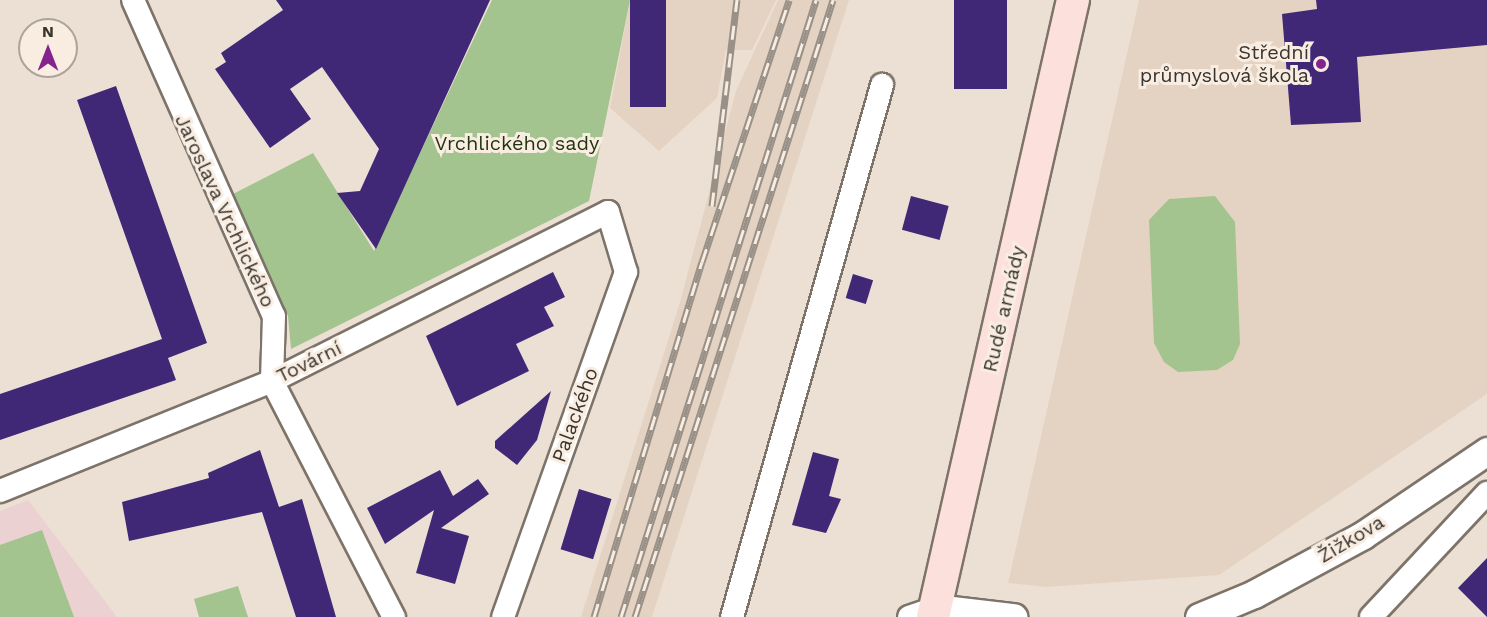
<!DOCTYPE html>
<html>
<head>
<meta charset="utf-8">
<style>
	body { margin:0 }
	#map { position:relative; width:1487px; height:617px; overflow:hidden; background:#ece0d4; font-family:"Work Sans",sans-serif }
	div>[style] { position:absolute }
	.built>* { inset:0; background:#e4d3c2 }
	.education>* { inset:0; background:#ebd1d2 }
	.green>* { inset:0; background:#a3c48e }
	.building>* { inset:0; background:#412877; transform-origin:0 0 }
	.roads { filter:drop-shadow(2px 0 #7d7369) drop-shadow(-2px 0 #7d7369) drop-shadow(0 2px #7d7369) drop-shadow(0 -2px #7d7369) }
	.minor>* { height:22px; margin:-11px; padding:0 11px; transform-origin:11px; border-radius:11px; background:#fff }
	.tertiary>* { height:27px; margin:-13.5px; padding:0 13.5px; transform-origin:13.5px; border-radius:13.5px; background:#fff }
	.secondary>* { height:32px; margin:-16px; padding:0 16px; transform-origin:16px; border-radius:16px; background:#fce0dc }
	.rail>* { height:7px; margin-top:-3.5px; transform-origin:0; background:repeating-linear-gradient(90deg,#f9ede1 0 14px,#999188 0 28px); box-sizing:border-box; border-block:2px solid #999188 }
	.dots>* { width:16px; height:16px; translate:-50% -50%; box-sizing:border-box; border:3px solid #f9ede1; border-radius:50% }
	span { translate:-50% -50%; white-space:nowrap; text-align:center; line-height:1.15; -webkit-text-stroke:6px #f9ede1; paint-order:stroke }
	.poi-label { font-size:20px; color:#38342f }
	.right { translate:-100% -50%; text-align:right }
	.park-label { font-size:20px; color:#1f330f }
	.street-label { font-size:20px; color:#38342f }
	.north { position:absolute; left:18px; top:18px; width:60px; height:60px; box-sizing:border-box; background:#f9ede1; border:2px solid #aca39a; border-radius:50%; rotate:0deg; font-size:16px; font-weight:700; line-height:24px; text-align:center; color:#38342f }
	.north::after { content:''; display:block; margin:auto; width:21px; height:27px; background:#85238d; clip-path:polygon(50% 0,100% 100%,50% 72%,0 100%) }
</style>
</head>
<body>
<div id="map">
	<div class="built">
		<i style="clip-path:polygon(630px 0,776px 0,752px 50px,726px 50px,717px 98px,659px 151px,610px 108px)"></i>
		<i style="clip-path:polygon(778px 0,849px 0,652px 617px,581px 617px,680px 302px,736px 91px)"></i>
		<i style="clip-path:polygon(1139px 0,1487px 0,1487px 394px,1219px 575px,1046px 587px,1008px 583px)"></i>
	</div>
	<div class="education">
		<i style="clip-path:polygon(28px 500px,117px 617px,0 617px,0 511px)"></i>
	</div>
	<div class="green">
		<i style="clip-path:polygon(492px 0,630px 0,589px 201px,291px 349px,288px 316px,233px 194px,313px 153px,374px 251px)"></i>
		<i style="clip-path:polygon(1215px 196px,1235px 222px,1240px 344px,1233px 360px,1217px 370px,1178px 372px,1164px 362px,1154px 343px,1149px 220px,1169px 199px)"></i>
		<i style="clip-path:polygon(42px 530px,74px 617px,0 617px,0 545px)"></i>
		<i style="clip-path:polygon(238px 586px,248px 617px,199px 617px,194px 599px)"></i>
	</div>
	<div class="building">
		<i style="clip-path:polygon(276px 0,490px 0,376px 249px,337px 193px,360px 191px,379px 149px,322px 67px,290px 89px,311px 119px,270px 148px,215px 69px,226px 62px,221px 53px,283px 10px)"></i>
		<i style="left:630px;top:0;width:36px;height:107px"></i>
		<i style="left:954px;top:0;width:53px;height:89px"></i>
		<i style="clip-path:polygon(1316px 0,1487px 0,1487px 45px,1357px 57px,1361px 122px,1291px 125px,1282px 14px,1317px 9px)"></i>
		<i style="clip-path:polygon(116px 86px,207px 343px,168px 358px,176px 380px,0 440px,0 394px,162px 339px,77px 100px)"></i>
		<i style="left:911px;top:196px;width:39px;height:35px;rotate:15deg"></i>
		<i style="clip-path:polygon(553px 272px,565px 297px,544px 307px,554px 326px,516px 344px,529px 371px,457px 406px,426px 336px)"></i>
		<i style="left:853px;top:274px;width:21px;height:25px;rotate:17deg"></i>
		<i style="clip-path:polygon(551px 391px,537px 440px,517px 465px,495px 448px,495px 441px)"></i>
		<i style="clip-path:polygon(260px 450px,279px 507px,302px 499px,336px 617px,296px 617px,262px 512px,129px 541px,122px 502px,209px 478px,208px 473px)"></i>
		<i style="clip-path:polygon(813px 452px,839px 459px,829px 496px,841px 499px,826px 533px,792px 525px)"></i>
		<i style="clip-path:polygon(440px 470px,453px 496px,478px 479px,489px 494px,441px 528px,469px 536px,455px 584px,416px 573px,434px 510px,385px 544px,367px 508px)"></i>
		<i style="left:579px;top:489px;width:34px;height:63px;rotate:17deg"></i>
		<i style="clip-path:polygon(1487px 558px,1487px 617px,1458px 588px)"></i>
	</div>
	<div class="roads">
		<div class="minor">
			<i style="left:133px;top:0;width:346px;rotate:66deg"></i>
			<i style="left:274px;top:316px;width:65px;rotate:91.8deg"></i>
			<i style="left:272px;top:381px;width:266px;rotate:62.7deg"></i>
			<i style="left:0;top:491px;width:293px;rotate:-22deg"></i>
			<i style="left:272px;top:381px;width:376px;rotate:-26.7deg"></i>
			<i style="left:608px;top:212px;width:63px;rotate:73.3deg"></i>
			<i style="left:626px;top:272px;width:366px;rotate:109.6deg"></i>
			<i style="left:732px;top:617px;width:553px;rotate:-74.25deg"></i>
			<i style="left:909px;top:617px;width:28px;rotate:-19deg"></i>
			<i style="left:1371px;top:617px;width:170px;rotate:-46.9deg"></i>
		</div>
		<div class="tertiary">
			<i style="left:935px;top:608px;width:79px;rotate:6.6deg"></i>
			<i style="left:1199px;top:617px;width:60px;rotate:-22.7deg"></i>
			<i style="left:1254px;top:594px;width:124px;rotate:-28.4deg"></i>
			<i style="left:1363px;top:535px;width:150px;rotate:-34.1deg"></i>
		</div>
		<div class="secondary">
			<i style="left:933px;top:617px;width:633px;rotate:-77.22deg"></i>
		</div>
	</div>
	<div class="rail">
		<i style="left:712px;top:206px;width:208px;rotate:-83.1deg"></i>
		<i style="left:594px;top:617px;width:371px;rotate:-73.1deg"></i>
		<i style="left:702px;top:262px;width:276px;rotate:-71.6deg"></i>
		<i style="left:621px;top:617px;width:647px;rotate:-72.46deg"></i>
		<i style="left:635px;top:617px;width:648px;rotate:-72.21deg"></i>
	</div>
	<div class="dots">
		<i style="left:1321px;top:64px;background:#85238d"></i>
	</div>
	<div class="poi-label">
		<span class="right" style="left:1309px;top:64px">Střední<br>průmyslová škola</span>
	</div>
	<div class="park-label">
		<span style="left:517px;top:143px">Vrchlického sady</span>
	</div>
	<div class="street-label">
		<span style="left:225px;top:211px;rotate:65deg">Jaroslava Vrchlického</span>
		<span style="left:1004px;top:309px;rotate:-77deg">Rudé armády</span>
		<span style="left:309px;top:362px;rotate:-26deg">Tovární</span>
		<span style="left:575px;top:415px;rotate:-70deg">Palackého</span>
		<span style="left:1351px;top:539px;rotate:-31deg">Žižkova</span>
	</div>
	<div class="north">N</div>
</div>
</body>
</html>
